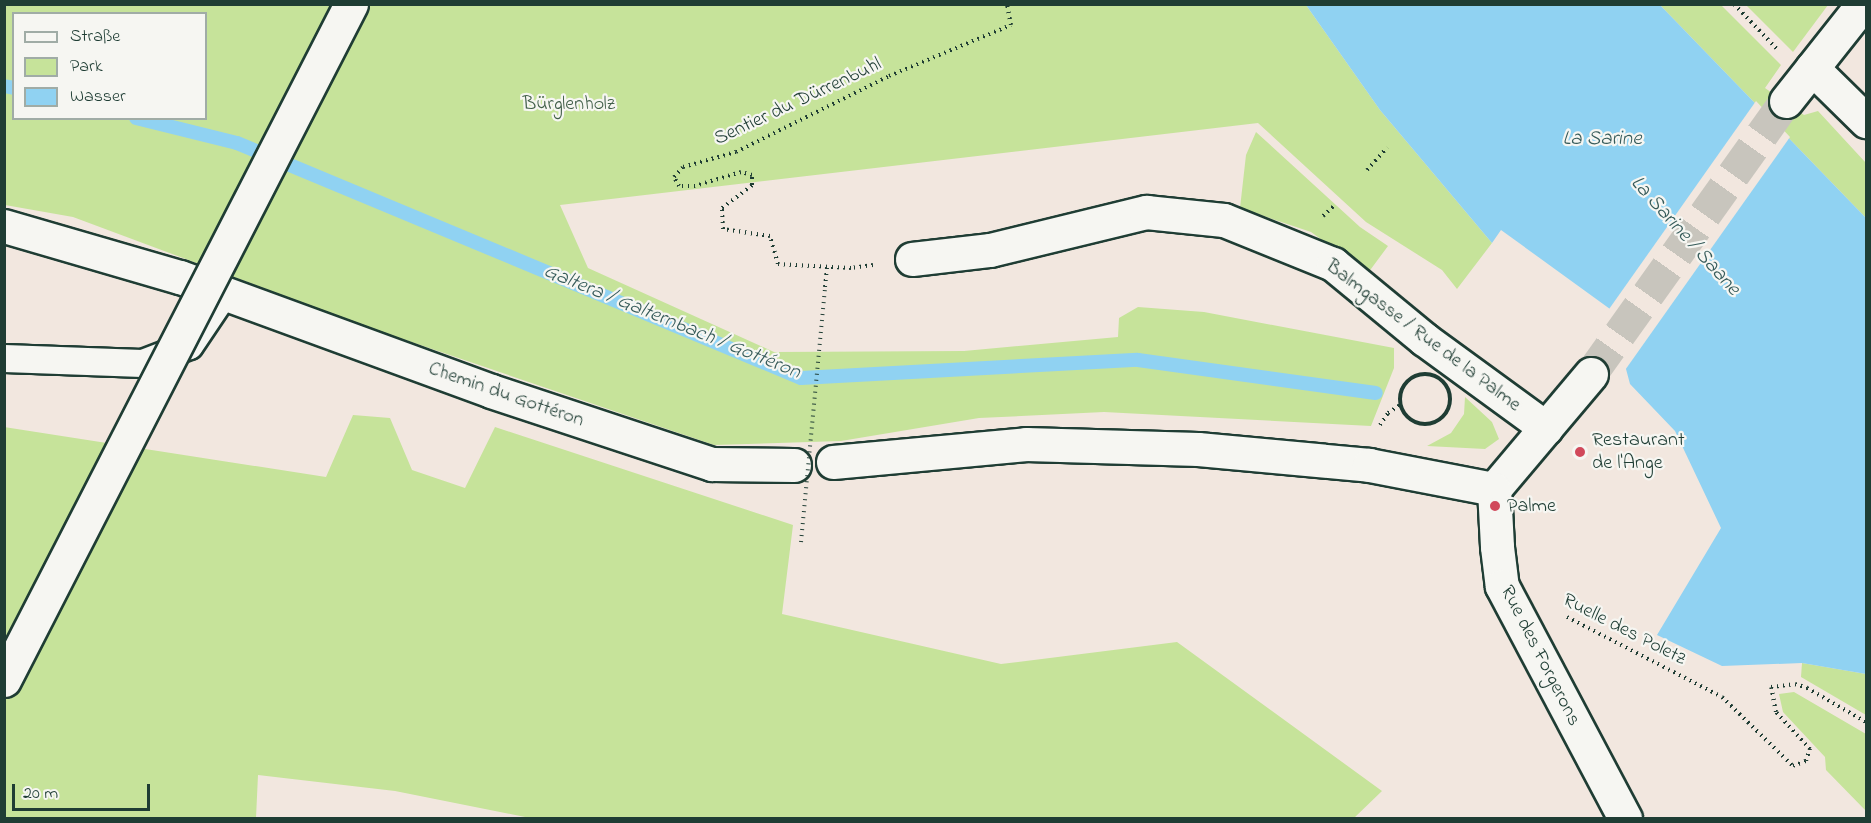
<!DOCTYPE html>
<html>
<head>
<meta charset="utf-8">
<style>
	body { margin:0 }
	#map { position:relative; width:1871px; height:823px; overflow:hidden; background:#f2e7df; font-family:"Indie Flower",sans-serif }
	div>[style] { position:absolute }
	.green>* { inset:0; background:#c6e39a }
	.water>* { inset:0; background:#90d2f2 }
	.pier>* { inset:0; background:#f2e7df }
	.stream>* { height:14px; margin:-7px; padding:0 7px; transform-origin:7px; border-radius:7px; background:#90d2f2 }
	.street-tunnel>* { height:33px; margin-top:-16.5px; transform-origin:0; background:repeating-linear-gradient(90deg,#c8c5bd 0 33px,transparent 0 49px) }
	.path>* { height:4px; margin-top:-2px; transform-origin:0; background:repeating-linear-gradient(90deg,#1f3d34 0 1.5px,transparent 0 6px) }
	.path>.ring { margin:-2px; padding:0; box-sizing:content-box; background:none; border:4px solid #1f3d34; border-radius:50% }
	.roads { filter:drop-shadow(2px 0 #1f3d34) drop-shadow(-2px 0 #1f3d34) drop-shadow(0 2px #1f3d34) drop-shadow(0 -2px #1f3d34) }
	.lane>* { height:27px; margin:-13.5px; padding:0 13.5px; transform-origin:13.5px; border-radius:13.5px; background:#f6f6f2 }
	.street>* { height:33px; margin:-16.5px; padding:0 16.5px; transform-origin:16.5px; border-radius:16.5px; background:#f6f6f2 }
	.path-bridge>* { height:4px; margin-top:-2px; transform-origin:0; background:repeating-linear-gradient(90deg,#1f3d34 0 1.5px,transparent 0 6px) }
	.bridges { filter:drop-shadow(2px 0 #1f3d34) drop-shadow(-2px 0 #1f3d34) drop-shadow(0 2px #1f3d34) drop-shadow(0 -2px #1f3d34) }
	.secondary-bridge>* { height:33px; margin:-16.5px; padding:0 16.5px; transform-origin:16.5px; border-radius:16.5px; background:#f6f6f2 }
	.dots>* { width:16px; height:16px; translate:-50% -50%; box-sizing:border-box; border:3px solid #f6f6f2; border-radius:50% }
	span { translate:-50% -50%; white-space:nowrap; text-align:center; line-height:1.15; -webkit-text-stroke:4.5px #f6f6f2; paint-order:stroke }
	.street-label { font-size:20px; color:#1f3d34 }
	.park-label { font-size:20px; color:#405e48 }
	.poi-label { font-size:20px; color:#1f3d34 }
	.left { translate:0 -50%; text-align:left }
	.water-label { font-size:21px; color:#365b5a; font-style:italic }
	.frame { position:absolute; inset:0; border:6px solid #1f3d34; pointer-events:none }
	.legend { position:absolute; left:12px; top:12px; width:195px; height:108px; box-sizing:border-box; background:#f6f6f2; border:2px solid #a0aca6; margin:0; padding:8px 10px; list-style:none; font-size:18px; color:#1f3d34 }
	.legend li { display:flex; align-items:center; gap:12px; height:30px }
	.legend b { width:30px; border:2px solid #a0aca6 }
	.scale { position:absolute; left:12px; top:784px; width:138px; height:27px; box-sizing:border-box; border:3px solid #1f3d34; border-top:0; padding-left:8px; font-size:18px; line-height:21px; white-space:nowrap; color:#1f3d34; -webkit-text-stroke:4px #f6f6f2; paint-order:stroke }
</style>
</head>
<body>
<div id="map">
	<div class="green">
		<i style="clip-path:polygon(evenodd,4px 5px,1306px 5px,1380px 110px,1492px 243px,1457px 289px,1442px 270px,1366px 222px,1258px 123px,560px 205px,588px 268px,774px 352px,964px 351px,1118px 337px,1119px 318px,1138px 307px,1204px 312px,1394px 348px,1394px 368px,1371px 426px,1104px 412px,979px 418px,841px 441px,714px 445px,376px 330px,73px 217px,5px 205px,4px 5px,14px 14px,206px 14px,206px 118px,14px 118px,14px 14px)"></i>
		<i style="clip-path:polygon(1660px 5px,1721px 5px,1781px 65px,1765px 88px,1804px 115px,1818px 111px,1866px 163px,1866px 218px)"></i>
		<i style="clip-path:polygon(1746px 5px,1828px 5px,1793px 52px)"></i>
		<i style="clip-path:polygon(1256px 132px,1360px 227px,1388px 246px,1368px 273px,1311px 232px,1240px 208px,1246px 155px)"></i>
		<i style="clip-path:polygon(1465px 397px,1492px 422px,1499px 439px,1485px 449px,1427px 446px,1451px 433px,1464px 414px)"></i>
		<i style="clip-path:polygon(353px 415px,390px 418px,412px 470px,465px 488px,495px 427px,793px 525px,782px 614px,1001px 664px,1177px 642px,1382px 791px,1354px 818px,530px 818px,395px 791px,258px 775px,256px 818px,5px 818px,4px 427px,326px 477px)"></i>
		<i style="clip-path:polygon(1802px 663px,1866px 674px,1866px 715px,1801px 677px)"></i>
		<i style="clip-path:polygon(1794px 692px,1866px 734px,1866px 811px,1826px 770px,1825px 757px,1783px 712px,1779px 694px)"></i>
	</div>
	<div class="water">
		<i style="clip-path:polygon(1306px 5px,1660px 5px,1866px 218px,1866px 674px,1802px 663px,1722px 666px,1657px 635px,1721px 528px,1675px 431px,1630px 384px,1610px 309px,1501px 230px,1492px 243px,1380px 110px)"></i>
	</div>
	<div class="pier">
		<i style="clip-path:polygon(1756px 101px,1790px 137px,1623px 373px,1607px 312px)"></i>
	</div>
	<div class="stream">
		<i style="left:4px;top:86px;width:10px;rotate:11deg"></i>
		<i style="left:136px;top:118px;width:104px;rotate:13.9deg"></i>
		<i style="left:237px;top:143px;width:611px;rotate:22.62deg"></i>
		<i style="left:801px;top:378px;width:337px;rotate:-3.1deg"></i>
		<i style="left:1138px;top:360px;width:240px;rotate:7.9deg"></i>
	</div>
	<div class="street-tunnel">
		<i style="left:1591px;top:374px;width:335px;rotate:-54.5deg"></i>
	</div>
	<div class="path">
		<i style="left:1734px;top:4px;width:62px;rotate:46.3deg"></i>
		<i style="left:1367px;top:170px;width:30px;rotate:-48deg"></i>
		<i style="left:1323px;top:216px;width:16px;rotate:-43deg"></i>
		<i style="left:873px;top:265px;width:22px;rotate:172deg"></i>
		<i style="left:851px;top:268px;width:73px;rotate:-176.9deg"></i>
		<i style="left:778px;top:264px;width:29px;rotate:-106deg"></i>
		<i style="left:770px;top:236px;width:48px;rotate:-171.5deg"></i>
		<i style="left:723px;top:229px;width:21px;rotate:-93deg"></i>
		<i style="left:722px;top:208px;width:38px;rotate:-37deg"></i>
		<i style="left:752px;top:185px;width:10px;rotate:-90deg"></i>
		<i style="left:752px;top:175px;width:11px;rotate:-165deg"></i>
		<i style="left:741px;top:172px;width:48px;rotate:163.1deg"></i>
		<i style="left:695px;top:186px;width:16px;rotate:180deg"></i>
		<i style="left:679px;top:186px;width:10px;rotate:-119deg"></i>
		<i style="left:674px;top:177px;width:13px;rotate:-48deg"></i>
		<i style="left:683px;top:167px;width:55px;rotate:-15.8deg"></i>
		<i style="left:736px;top:152px;width:171px;rotate:-26.4deg"></i>
		<i style="left:889px;top:76px;width:132px;rotate:-22.7deg"></i>
		<i style="left:1011px;top:25px;width:21px;rotate:-101deg"></i>
		<i style="left:825px;top:287px;width:20px;rotate:-84deg"></i>
		<i class="ring" style="left:1400px;top:374px;width:46px;height:46px"></i>
		<i style="left:1380px;top:425px;width:14px;rotate:-56deg"></i>
		<i style="left:1388px;top:413px;width:14px;rotate:-34deg"></i>
		<i style="left:1567px;top:617px;width:174px;rotate:27.3deg"></i>
		<i style="left:1722px;top:697px;width:99px;rotate:44.2deg"></i>
		<i style="left:1793px;top:766px;width:14px;rotate:-21deg"></i>
		<i style="left:1806px;top:761px;width:13px;rotate:-72deg"></i>
		<i style="left:1810px;top:749px;width:50px;rotate:-132.6deg"></i>
		<i style="left:1776px;top:712px;width:25px;rotate:-101deg"></i>
		<i style="left:1771px;top:687px;width:24px;rotate:-7deg"></i>
		<i style="left:1795px;top:684px;width:13px;rotate:18deg"></i>
		<i style="left:1807px;top:688px;width:68px;rotate:30deg"></i>
	</div>
	<div class="roads">
		<div class="lane">
			<i style="left:4px;top:358px;width:138px;rotate:2.1deg"></i>
			<i style="left:142px;top:363px;width:50px;rotate:-21deg"></i>
			<i style="left:189px;top:345px;width:63px;rotate:-56.1deg"></i>
		</div>
		<div class="street">
			<i style="left:1812px;top:68px;width:76px;rotate:44.5deg"></i>
			<i style="left:1786px;top:101px;width:124px;rotate:-51.6deg"></i>
			<i style="left:4px;top:226px;width:183px;rotate:16.2deg"></i>
			<i style="left:180px;top:277px;width:331px;rotate:20.1deg"></i>
			<i style="left:491px;top:391px;width:233px;rotate:18.3deg"></i>
			<i style="left:712px;top:464px;width:82px;rotate:0.7deg"></i>
			<i style="left:912px;top:259px;width:79px;rotate:-6.6deg"></i>
			<i style="left:990px;top:250px;width:161px;rotate:-13.7deg"></i>
			<i style="left:1146px;top:212px;width:78px;rotate:5.9deg"></i>
			<i style="left:1224px;top:220px;width:118px;rotate:22deg"></i>
			<i style="left:1333px;top:264px;width:118px;rotate:39.5deg"></i>
			<i style="left:1424px;top:339px;width:151px;rotate:36.1deg"></i>
			<i style="left:1591px;top:374px;width:150px;rotate:130.1deg"></i>
			<i style="left:1494px;top:489px;width:58px;rotate:87deg"></i>
			<i style="left:1497px;top:547px;width:39px;rotate:83deg"></i>
			<i style="left:1502px;top:586px;width:263px;rotate:62.1deg"></i>
			<i style="left:833px;top:462px;width:194px;rotate:-5.3deg"></i>
			<i style="left:1026px;top:444px;width:172px;rotate:1.7deg"></i>
			<i style="left:1198px;top:449px;width:172px;rotate:5.3deg"></i>
			<i style="left:1369px;top:465px;width:127px;rotate:10.9deg"></i>
		</div>
	</div>
	<div class="path-bridge">
		<i style="left:801px;top:542px;width:256px;rotate:-84.6deg"></i>
	</div>
	<div class="bridges">
		<div class="secondary-bridge">
			<i style="left:4px;top:680px;width:760px;rotate:-62.83deg"></i>
		</div>
	</div>
	<div class="dots">
		<i style="left:1580px;top:452px;background:#d1495b"></i>
		<i style="left:1495px;top:506px;background:#d1495b"></i>
	</div>
	<div class="street-label">
		<span style="left:798px;top:102px;rotate:-25deg">Sentier du Dürrenbuhl</span>
		<span style="left:1423px;top:336px;rotate:37deg">Balmgasse / Rue de la Palme</span>
		<span style="left:506px;top:395px;rotate:19deg">Chemin du Gottéron</span>
		<span style="left:1624px;top:630px;rotate:27deg">Ruelle des Poletz</span>
		<span style="left:1540px;top:656px;rotate:63deg">Rue des Forgerons</span>
	</div>
	<div class="park-label">
		<span style="left:569px;top:104px">Bürglenholz</span>
	</div>
	<div class="poi-label">
		<span class="left" style="left:1592px;top:452px">Restaurant<br>de l'Ange</span>
		<span class="left" style="left:1507px;top:506px">Palme</span>
	</div>
	<div class="water-label">
		<span style="left:1602px;top:139px">La Sarine</span>
		<span style="left:1685px;top:236px;rotate:48deg">La Sarine / Saane</span>
		<span style="left:672px;top:322px;rotate:22deg">Galtera / Galternbach / Gottéron</span>
	</div>
	<div class="frame"></div>
	<ul class="legend">
	<li><b style="height:8px;background:#f6f6f2"></b>Straße</li>
	<li><b style="height:16px;background:#c6e39a"></b>Park</li>
	<li><b style="height:16px;background:#90d2f2"></b>Wasser</li>
	</ul>
	<div class="scale">20 m</div>
</div>
</body>
</html>
